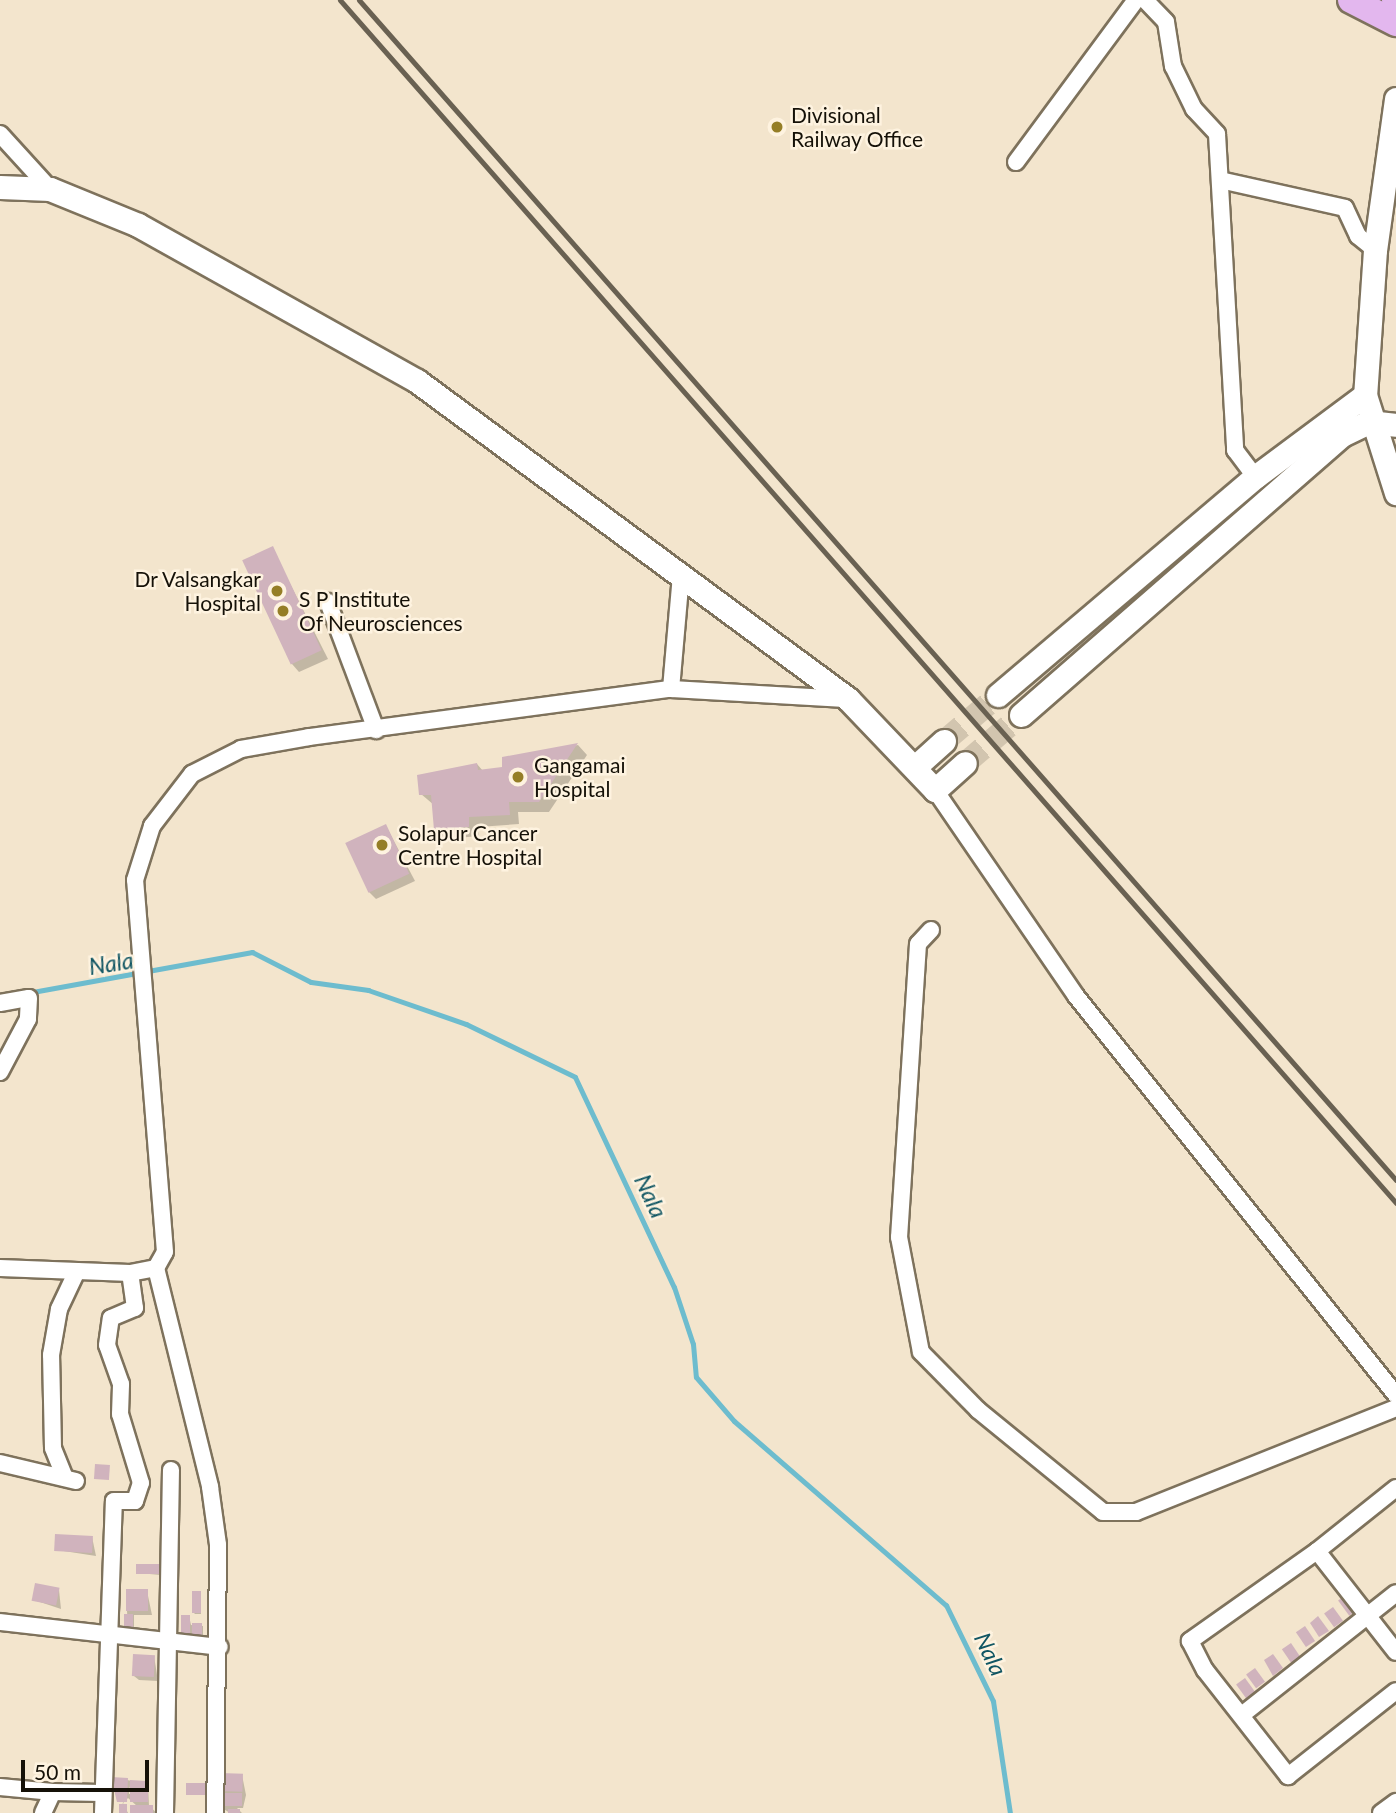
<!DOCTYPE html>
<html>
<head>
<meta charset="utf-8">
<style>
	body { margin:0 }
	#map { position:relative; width:1396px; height:1813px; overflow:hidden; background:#f3e5cd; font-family:Lato,sans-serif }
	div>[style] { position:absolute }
	.shadow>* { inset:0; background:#0003 }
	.stream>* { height:5px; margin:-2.5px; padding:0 2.5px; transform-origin:2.5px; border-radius:2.5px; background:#6dbcce }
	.building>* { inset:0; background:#d0b3bd; transform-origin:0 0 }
	.secondary-tunnel>* { height:23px; margin-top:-11.5px; transform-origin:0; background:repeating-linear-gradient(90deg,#d2c5af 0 23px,transparent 0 34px) }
	.roads { filter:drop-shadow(2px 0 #7e725c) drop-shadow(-2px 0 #7e725c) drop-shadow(0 2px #7e725c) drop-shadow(0 -2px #7e725c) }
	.street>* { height:16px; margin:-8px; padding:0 8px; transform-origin:8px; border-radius:8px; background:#fff }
	.secondary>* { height:23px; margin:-11.5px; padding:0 11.5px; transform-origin:11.5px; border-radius:11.5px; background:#fff }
	.primary>* { height:26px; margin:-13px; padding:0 13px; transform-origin:13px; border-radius:13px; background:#e3b7ee }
	.rail>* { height:5px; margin:-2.5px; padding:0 2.5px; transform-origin:2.5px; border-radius:2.5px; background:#696152 }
	.dots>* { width:19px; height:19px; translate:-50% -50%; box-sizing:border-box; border:4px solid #fef3e0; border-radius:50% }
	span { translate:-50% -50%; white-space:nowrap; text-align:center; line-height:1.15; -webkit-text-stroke:5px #fef3e0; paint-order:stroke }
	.poi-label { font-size:21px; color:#151108 }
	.left { translate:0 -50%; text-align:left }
	.right { translate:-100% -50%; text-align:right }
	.water-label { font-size:23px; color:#115663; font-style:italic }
	.scale { position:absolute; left:21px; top:1760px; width:128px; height:32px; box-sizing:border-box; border:4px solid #151108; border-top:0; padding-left:9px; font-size:21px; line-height:24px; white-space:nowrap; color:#151108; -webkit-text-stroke:5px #fef3e0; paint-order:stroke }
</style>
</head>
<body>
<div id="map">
	<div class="shadow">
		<i style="clip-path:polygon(272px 548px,328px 659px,299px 672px,292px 664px)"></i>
		<i style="clip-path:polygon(578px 745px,587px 755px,549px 812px,518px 812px,519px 824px,478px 827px,479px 836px,445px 839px,435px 829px,434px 805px,421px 794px,477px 764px,483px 771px,504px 769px,504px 759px)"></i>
		<i style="clip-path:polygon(386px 826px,415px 881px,376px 899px,368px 891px)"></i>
		<i style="clip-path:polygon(92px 1537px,96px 1556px,57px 1550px)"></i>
		<i style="clip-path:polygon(159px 1566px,161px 1575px,138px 1573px)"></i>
		<i style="clip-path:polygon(59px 1590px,61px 1609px,34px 1600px)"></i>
		<i style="clip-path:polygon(147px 1591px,152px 1615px,134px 1615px,134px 1629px,128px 1629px,127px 1611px)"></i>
		<i style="clip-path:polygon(200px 1593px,201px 1614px,195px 1614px,193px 1612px)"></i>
		<i style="clip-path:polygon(189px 1616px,191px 1625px,203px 1626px,203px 1641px,184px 1637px)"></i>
		<i style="clip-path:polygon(154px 1656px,158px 1681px,139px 1680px,134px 1676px)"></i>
		<i style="clip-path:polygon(242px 1775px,246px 1795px,243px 1808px,237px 1808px,242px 1813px,230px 1813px,222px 1808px,221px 1790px)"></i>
		<i style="clip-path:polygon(evenodd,127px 1780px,148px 1784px,149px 1806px,157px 1813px,132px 1813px,137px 1806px,128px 1798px,123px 1803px,128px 1813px,121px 1813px,127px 1780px,129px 1787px,136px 1794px,129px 1794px,129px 1787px)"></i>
	</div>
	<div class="stream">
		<i style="left:27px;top:993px;width:229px;rotate:-10.3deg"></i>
		<i style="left:252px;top:952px;width:66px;rotate:27deg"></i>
		<i style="left:311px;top:982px;width:58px;rotate:8deg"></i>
		<i style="left:368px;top:990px;width:104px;rotate:19.1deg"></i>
		<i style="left:466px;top:1024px;width:121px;rotate:25.9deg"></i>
		<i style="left:575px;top:1077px;width:232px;rotate:64.8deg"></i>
		<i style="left:674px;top:1287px;width:60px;rotate:71.6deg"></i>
		<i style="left:693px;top:1344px;width:33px;rotate:85deg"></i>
		<i style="left:696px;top:1377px;width:58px;rotate:49.2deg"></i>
		<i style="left:734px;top:1421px;width:281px;rotate:41deg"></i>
		<i style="left:946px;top:1605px;width:107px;rotate:63.9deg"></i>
		<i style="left:993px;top:1701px;width:113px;rotate:81.4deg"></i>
	</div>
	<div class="building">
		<i style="left:273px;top:546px;width:115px;height:34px;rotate:65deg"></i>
		<i style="clip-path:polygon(578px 743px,539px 802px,509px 802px,510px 815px,469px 817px,469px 827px,434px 830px,431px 795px,419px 795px,417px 775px,477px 763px,478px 770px,502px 767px,502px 757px)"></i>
		<i style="left:386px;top:824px;width:55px;height:45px;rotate:65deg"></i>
		<i style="left:95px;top:1464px;width:15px;height:15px;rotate:4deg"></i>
		<i style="left:55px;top:1534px;width:38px;height:17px;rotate:3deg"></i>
		<i style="left:136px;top:1564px;width:24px;height:10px"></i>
		<i style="left:35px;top:1583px;width:25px;height:18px;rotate:11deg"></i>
		<i style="left:126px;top:1589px;width:22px;height:22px"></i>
		<i style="left:192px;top:1591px;width:9px;height:22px"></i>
		<i style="left:1347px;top:1594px;width:19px;height:11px;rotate:54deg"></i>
		<i style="left:1333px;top:1607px;width:17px;height:11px;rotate:54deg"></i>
		<i style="left:124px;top:1614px;width:9px;height:14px"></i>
		<i style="left:181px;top:1615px;width:9px;height:21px"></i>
		<i style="clip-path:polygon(1318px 1616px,1329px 1631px,1319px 1637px,1310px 1623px)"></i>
		<i style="left:192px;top:1623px;width:10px;height:17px"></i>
		<i style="left:1305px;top:1626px;width:18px;height:11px;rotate:56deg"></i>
		<i style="left:1291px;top:1643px;width:18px;height:11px;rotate:56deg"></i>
		<i style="left:133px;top:1654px;width:22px;height:22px;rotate:3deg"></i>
		<i style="clip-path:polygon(1273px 1654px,1283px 1668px,1273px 1676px,1264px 1660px)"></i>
		<i style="left:1255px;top:1668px;width:17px;height:11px;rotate:54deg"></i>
		<i style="left:1245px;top:1678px;width:17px;height:11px;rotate:54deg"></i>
		<i style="left:220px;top:1773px;width:23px;height:18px;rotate:2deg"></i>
		<i style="clip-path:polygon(111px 1777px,128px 1778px,127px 1802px,117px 1802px)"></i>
		<i style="left:130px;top:1780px;width:17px;height:10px;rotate:3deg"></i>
		<i style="left:186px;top:1783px;width:22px;height:12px"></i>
		<i style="left:130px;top:1792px;width:18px;height:10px"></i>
		<i style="left:219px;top:1793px;width:23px;height:13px"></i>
		<i style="left:119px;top:1804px;width:8px;height:9px"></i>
		<i style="left:130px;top:1805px;width:23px;height:8px"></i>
		<i style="left:228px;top:1809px;width:12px;height:4px"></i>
	</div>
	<div class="secondary-tunnel">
		<i style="left:944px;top:741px;width:71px;rotate:-40.4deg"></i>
		<i style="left:965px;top:763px;width:74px;rotate:-40.6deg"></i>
	</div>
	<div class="roads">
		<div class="street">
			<i style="left:1145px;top:0;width:30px;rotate:46deg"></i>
			<i style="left:1166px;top:22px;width:45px;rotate:81deg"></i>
			<i style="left:1173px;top:66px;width:48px;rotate:64deg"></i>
			<i style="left:1194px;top:109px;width:34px;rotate:47deg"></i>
			<i style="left:1217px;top:134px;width:317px;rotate:86.7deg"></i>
			<i style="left:1235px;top:450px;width:34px;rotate:53deg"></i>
			<i style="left:0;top:134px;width:74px;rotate:47.7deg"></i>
			<i style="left:1016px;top:162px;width:202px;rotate:-53.5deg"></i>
			<i style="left:1220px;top:180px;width:128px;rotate:12.6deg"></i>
			<i style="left:1345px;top:208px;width:31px;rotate:65deg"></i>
			<i style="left:1358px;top:236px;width:22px;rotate:39deg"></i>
			<i style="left:328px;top:602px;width:137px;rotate:69.4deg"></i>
			<i style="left:671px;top:689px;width:175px;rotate:3.3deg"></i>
			<i style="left:935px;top:790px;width:250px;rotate:55.6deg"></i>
			<i style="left:1076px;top:996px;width:511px;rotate:51.27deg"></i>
			<i style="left:931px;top:930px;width:19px;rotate:133deg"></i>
			<i style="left:918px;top:944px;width:294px;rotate:93.7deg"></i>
			<i style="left:899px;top:1237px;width:117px;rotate:79.2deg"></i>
			<i style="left:921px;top:1352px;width:81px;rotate:45.5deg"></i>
			<i style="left:978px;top:1410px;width:161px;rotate:39.2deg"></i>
			<i style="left:1103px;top:1512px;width:33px"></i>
			<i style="left:1136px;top:1512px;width:280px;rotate:-21.8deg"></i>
			<i style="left:0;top:1003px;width:29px;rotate:-10deg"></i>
			<i style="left:29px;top:998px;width:21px;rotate:93deg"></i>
			<i style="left:28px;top:1019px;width:60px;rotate:117.8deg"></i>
			<i style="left:0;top:1268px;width:130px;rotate:2.2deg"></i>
			<i style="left:130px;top:1273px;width:26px;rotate:-11deg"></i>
			<i style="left:156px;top:1268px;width:18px;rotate:-61deg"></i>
			<i style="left:165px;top:1252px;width:373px;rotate:-94.6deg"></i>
			<i style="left:135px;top:880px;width:57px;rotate:-72.5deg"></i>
			<i style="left:152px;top:826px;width:66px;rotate:-52.4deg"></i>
			<i style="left:192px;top:774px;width:55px;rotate:-27deg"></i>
			<i style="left:241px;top:749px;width:69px;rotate:-10deg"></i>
			<i style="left:309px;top:737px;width:365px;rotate:-7.6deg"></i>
			<i style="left:671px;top:689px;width:115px;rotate:-85deg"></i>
			<i style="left:156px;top:1268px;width:226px;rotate:76.1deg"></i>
			<i style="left:210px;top:1487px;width:59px;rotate:82.1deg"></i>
			<i style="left:218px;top:1545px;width:268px;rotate:90.6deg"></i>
			<i style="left:0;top:1463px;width:78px;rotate:13.3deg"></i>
			<i style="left:65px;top:1478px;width:32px;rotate:-112deg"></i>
			<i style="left:53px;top:1448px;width:93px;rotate:-91.2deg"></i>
			<i style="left:51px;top:1355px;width:47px;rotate:-80.1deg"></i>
			<i style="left:59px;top:1309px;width:42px;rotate:-64.7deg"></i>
			<i style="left:1396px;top:1488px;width:101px;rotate:141.4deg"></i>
			<i style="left:1317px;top:1551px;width:128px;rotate:52deg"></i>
			<i style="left:1317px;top:1551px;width:156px;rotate:144.7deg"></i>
			<i style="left:1190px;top:1641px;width:33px;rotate:63deg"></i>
			<i style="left:1205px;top:1670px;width:135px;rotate:51.9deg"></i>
			<i style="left:1288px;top:1776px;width:137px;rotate:-38.2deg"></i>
			<i style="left:0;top:1622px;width:221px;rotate:6.5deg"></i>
			<i style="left:1243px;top:1714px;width:195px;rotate:-38.3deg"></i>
			<i style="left:0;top:1787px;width:53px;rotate:5.4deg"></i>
			<i style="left:43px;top:1813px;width:23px;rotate:-65deg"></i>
			<i style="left:53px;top:1792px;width:48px;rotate:1.2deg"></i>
			<i style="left:103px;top:1813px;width:312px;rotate:-88deg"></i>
			<i style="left:114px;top:1501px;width:21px"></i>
			<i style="left:135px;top:1501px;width:19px;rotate:-72deg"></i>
			<i style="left:141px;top:1483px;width:72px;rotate:-106.9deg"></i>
			<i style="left:120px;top:1414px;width:30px;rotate:-88deg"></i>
			<i style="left:121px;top:1384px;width:41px;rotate:-109.7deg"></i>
			<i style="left:107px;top:1345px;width:27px;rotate:-82deg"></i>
			<i style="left:111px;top:1318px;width:26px;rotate:-23deg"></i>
			<i style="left:135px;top:1308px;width:35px;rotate:-98deg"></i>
			<i style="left:165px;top:1813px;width:343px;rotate:-89deg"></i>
			<i style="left:1381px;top:1813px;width:19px;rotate:-36deg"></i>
		</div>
		<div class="secondary">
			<i style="left:1396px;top:99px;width:152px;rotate:97.9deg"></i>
			<i style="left:1375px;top:250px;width:145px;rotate:93.9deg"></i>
			<i style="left:1365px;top:395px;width:103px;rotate:72.4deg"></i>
			<i style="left:0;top:187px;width:50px;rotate:2.3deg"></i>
			<i style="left:50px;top:189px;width:95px;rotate:22.2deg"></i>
			<i style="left:138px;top:225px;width:320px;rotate:29.2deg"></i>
			<i style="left:417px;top:381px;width:536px;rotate:36.42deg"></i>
			<i style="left:848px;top:699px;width:126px;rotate:46.3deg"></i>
			<i style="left:935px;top:790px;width:40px;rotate:-42deg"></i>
			<i style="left:998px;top:695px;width:337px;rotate:-40.3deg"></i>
			<i style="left:1255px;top:477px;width:137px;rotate:-36.7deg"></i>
			<i style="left:1021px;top:715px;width:426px;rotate:-41.1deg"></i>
			<i style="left:1342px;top:435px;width:30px;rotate:-26deg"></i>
			<i style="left:1369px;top:422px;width:27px;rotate:6deg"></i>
			<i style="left:915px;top:767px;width:39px;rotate:-42deg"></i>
		</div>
		<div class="primary">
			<i style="left:1351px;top:0;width:51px;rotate:27.1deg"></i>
			<i style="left:1395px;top:0;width:1px;rotate:45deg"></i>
		</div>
	</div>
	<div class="rail">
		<i style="left:340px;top:0;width:1601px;rotate:48.72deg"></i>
		<i style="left:359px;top:0;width:1571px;rotate:48.69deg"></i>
	</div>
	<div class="dots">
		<i style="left:777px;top:127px;background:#957e26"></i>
		<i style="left:277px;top:591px;background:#957e26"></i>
		<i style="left:283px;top:611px;background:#957e26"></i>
		<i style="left:518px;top:777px;background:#957e26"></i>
		<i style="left:382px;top:845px;background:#957e26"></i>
	</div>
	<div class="poi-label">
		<span class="left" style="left:791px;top:127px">Divisional<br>Railway Office</span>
		<span class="right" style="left:261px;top:591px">Dr Valsangkar<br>Hospital</span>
		<span class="left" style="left:299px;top:611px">S P Institute<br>Of Neurosciences</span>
		<span class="left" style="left:534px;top:777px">Gangamai<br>Hospital</span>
		<span class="left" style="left:398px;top:845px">Solapur Cancer<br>Centre Hospital</span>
	</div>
	<div class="water-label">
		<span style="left:111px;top:963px;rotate:-9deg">Nala</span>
		<span style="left:651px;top:1196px;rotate:65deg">Nala</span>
		<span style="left:991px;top:1654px;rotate:65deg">Nala</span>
	</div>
	<div class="scale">50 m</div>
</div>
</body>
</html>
